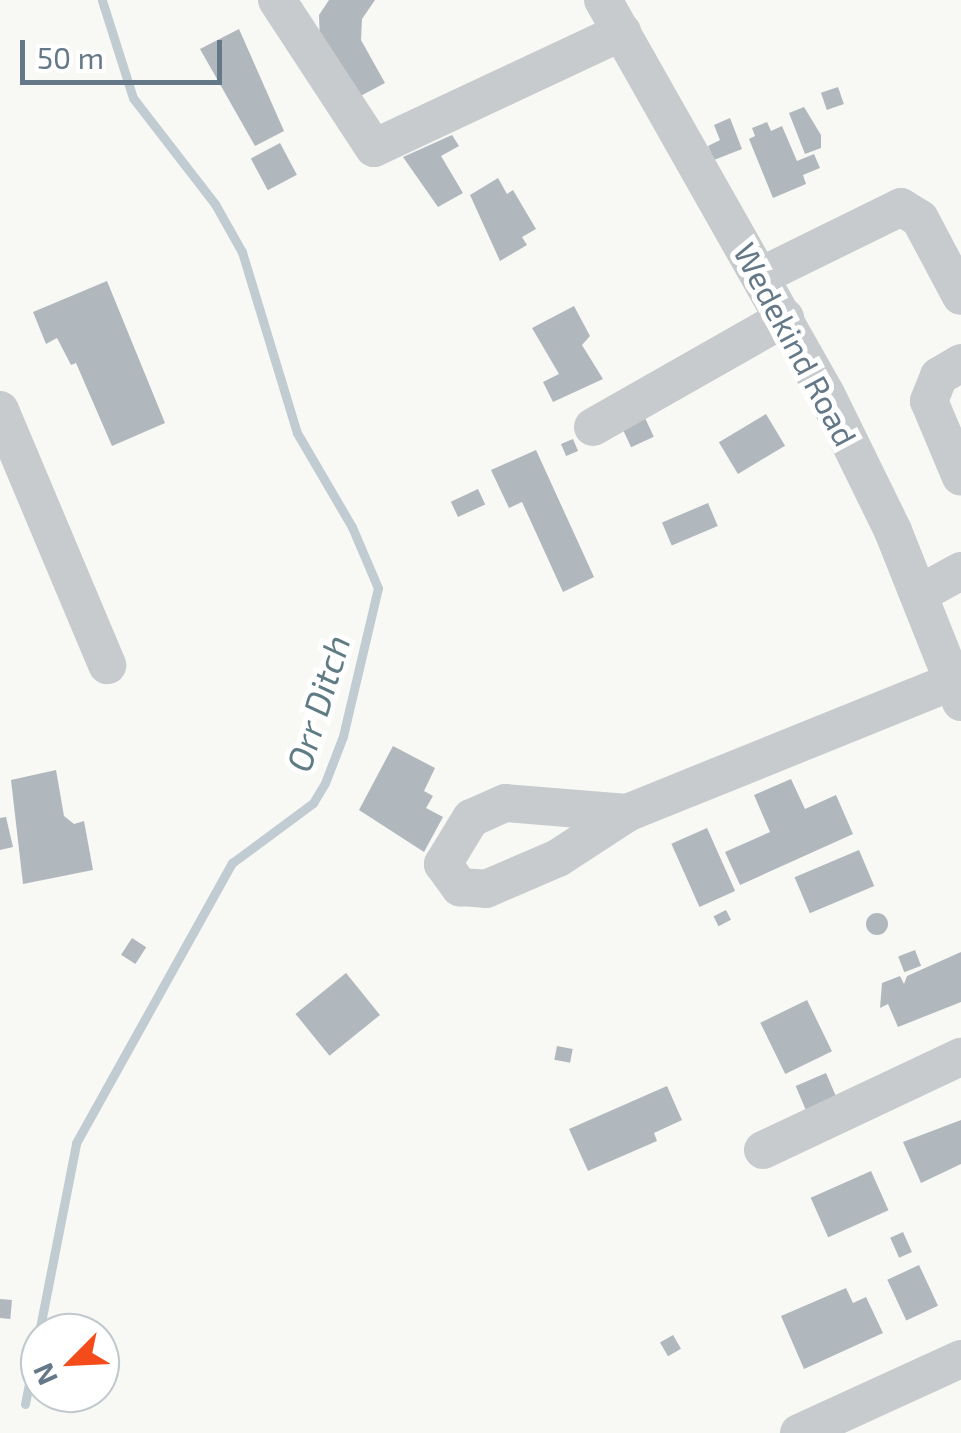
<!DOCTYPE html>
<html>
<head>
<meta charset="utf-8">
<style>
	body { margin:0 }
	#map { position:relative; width:961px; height:1433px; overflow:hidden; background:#f8f8f4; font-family:"Exo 2",sans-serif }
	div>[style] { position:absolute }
	.stream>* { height:9px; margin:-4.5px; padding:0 4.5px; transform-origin:4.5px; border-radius:4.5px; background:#c0ccd1 }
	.building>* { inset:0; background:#b0b8be; transform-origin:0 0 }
	.round { border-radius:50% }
	.minor>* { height:38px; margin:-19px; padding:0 19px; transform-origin:19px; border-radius:19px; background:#c7cbce }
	span { translate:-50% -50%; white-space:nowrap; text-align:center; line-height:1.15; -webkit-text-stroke:10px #fff; paint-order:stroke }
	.street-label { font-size:32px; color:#647888 }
	.water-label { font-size:35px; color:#5f7b84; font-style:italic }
	.north { position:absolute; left:20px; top:1313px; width:100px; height:100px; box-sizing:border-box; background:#fff; border:2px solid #c1c9cf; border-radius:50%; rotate:246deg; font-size:28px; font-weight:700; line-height:40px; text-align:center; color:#647888 }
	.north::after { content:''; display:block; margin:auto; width:35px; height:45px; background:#f34b19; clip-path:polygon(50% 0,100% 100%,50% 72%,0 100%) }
	.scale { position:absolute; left:20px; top:40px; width:202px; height:45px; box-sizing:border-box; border:5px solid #647888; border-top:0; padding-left:12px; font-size:30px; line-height:35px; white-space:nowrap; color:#647888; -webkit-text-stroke:8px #fff; paint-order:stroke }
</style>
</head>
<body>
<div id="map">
	<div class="stream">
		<i style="left:25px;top:1404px;width:266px;rotate:-78.9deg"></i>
		<i style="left:76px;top:1143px;width:321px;rotate:-60.9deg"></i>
		<i style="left:232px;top:863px;width:101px;rotate:-36.5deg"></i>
		<i style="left:313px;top:803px;width:23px;rotate:-59deg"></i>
		<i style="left:325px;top:783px;width:50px;rotate:-69deg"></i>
		<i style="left:343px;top:736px;width:152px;rotate:-76.7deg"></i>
		<i style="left:378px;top:588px;width:66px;rotate:-113.1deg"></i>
		<i style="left:352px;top:527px;width:109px;rotate:-120.3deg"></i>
		<i style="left:297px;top:433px;width:189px;rotate:-106.9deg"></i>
		<i style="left:242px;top:252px;width:55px;rotate:-119.4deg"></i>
		<i style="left:215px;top:204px;width:134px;rotate:-127.7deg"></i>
		<i style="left:133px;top:98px;width:103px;rotate:-107.6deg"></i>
	</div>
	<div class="building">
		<i style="clip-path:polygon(329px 0,375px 0,362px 19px,361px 40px,385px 83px,351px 101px,320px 45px,319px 15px)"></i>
		<i style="clip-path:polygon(239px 29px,284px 131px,255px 146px,200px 49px)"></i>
		<i style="left:838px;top:87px;width:18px;height:18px;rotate:71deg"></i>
		<i style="clip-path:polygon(804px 107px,821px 135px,821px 148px,805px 154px,789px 113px)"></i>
		<i style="clip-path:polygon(730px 118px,742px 149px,714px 160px,708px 146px,720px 140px,714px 125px)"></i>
		<i style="clip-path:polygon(767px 122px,771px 131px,782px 126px,797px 161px,814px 154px,820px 168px,803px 175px,806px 184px,773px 198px,749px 139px,755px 136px,752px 128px)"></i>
		<i style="clip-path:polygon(452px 135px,459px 146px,441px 156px,463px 193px,438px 207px,403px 157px)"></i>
		<i style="left:280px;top:143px;width:36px;height:33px;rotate:62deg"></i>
		<i style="clip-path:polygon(498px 178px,507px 194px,513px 190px,536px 229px,522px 237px,527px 245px,500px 261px,470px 195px)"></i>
		<i style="clip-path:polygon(107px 281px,165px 423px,112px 446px,76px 363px,71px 365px,57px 338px,46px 344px,33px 312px)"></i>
		<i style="clip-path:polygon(574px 306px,590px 336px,582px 345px,603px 379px,553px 402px,543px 382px,559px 374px,532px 328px)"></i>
		<i style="left:639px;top:405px;width:35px;height:25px;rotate:65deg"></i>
		<i style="left:766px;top:414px;width:37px;height:55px;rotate:59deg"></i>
		<i style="left:573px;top:439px;width:13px;height:13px;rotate:67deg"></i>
		<i style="clip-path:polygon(536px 450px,594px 577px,563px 592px,522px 502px,509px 508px,491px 470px)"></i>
		<i style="left:478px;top:489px;width:17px;height:30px;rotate:65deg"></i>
		<i style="left:708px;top:503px;width:25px;height:50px;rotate:67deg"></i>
		<i style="clip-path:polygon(393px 746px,435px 768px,424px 791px,433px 796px,426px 808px,443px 817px,424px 852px,359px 810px)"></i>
		<i style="clip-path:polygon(56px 770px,64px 816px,74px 824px,84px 821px,93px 870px,23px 884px,11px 780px)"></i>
		<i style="clip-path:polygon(791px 779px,805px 809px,836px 795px,853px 834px,740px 885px,725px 852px,770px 832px,754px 795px)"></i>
		<i style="clip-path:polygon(6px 817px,13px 847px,0 850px,0 818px)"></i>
		<i style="left:707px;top:828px;width:69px;height:39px;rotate:66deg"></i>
		<i style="left:859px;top:850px;width:39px;height:70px;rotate:67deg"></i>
		<i style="left:726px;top:910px;width:11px;height:14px;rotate:63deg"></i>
		<i class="round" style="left:866px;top:913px;width:22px;height:22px"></i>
		<i style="left:132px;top:938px;width:17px;height:20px;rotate:33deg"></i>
		<i style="left:915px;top:950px;width:17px;height:18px;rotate:69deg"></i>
		<i style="clip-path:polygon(961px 952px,961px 1002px,898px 1027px,888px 1004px,880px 1008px,882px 983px,900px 976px,904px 984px,907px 976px)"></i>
		<i style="left:346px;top:973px;width:54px;height:65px;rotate:51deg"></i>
		<i style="left:807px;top:1000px;width:57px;height:52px;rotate:64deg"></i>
		<i style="left:557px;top:1046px;width:16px;height:14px;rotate:11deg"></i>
		<i style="left:826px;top:1073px;width:30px;height:33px;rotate:67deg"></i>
		<i style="clip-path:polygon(667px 1086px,682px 1120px,654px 1133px,657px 1141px,588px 1171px,569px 1129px)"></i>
		<i style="clip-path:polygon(961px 1120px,961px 1164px,921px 1183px,903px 1142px)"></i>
		<i style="left:871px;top:1171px;width:43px;height:66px;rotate:66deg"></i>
		<i style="left:903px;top:1232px;width:22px;height:14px;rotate:66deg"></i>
		<i style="left:919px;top:1265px;width:45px;height:35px;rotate:65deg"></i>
		<i style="clip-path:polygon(846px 1288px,853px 1303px,866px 1297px,883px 1333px,804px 1369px,781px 1316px)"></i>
		<i style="left:0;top:1299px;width:12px;height:19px;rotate:5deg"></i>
		<i style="left:673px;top:1335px;width:16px;height:15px;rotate:60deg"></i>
	</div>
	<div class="minor">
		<i style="left:277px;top:0;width:177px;rotate:56.8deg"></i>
		<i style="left:374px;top:148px;width:274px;rotate:-25.1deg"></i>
		<i style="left:603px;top:0;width:453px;rotate:60.5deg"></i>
		<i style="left:826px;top:394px;width:153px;rotate:63.9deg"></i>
		<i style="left:893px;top:531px;width:184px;rotate:68.3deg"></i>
		<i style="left:761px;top:276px;width:156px;rotate:-26.2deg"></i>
		<i style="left:901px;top:207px;width:22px;rotate:32deg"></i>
		<i style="left:920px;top:219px;width:87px;rotate:62deg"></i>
		<i style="left:961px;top:363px;width:26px;rotate:149deg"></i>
		<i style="left:939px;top:376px;width:27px;rotate:112deg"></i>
		<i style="left:929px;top:401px;width:82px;rotate:67.2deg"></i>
		<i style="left:0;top:410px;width:277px;rotate:67.2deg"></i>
		<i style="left:593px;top:427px;width:221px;rotate:-29.6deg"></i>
		<i style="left:919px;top:594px;width:48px;rotate:-28.7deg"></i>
		<i style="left:627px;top:813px;width:122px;rotate:-175.3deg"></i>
		<i style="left:505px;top:803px;width:37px;rotate:156deg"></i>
		<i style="left:471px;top:818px;width:54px;rotate:121.3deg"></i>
		<i style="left:443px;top:864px;width:29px;rotate:54deg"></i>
		<i style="left:460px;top:887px;width:26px;rotate:4deg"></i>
		<i style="left:486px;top:889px;width:78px;rotate:-23.3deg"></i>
		<i style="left:558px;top:858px;width:82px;rotate:-33.1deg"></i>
		<i style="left:627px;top:813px;width:353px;rotate:-22deg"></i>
		<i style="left:763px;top:1150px;width:219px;rotate:-25.2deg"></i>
		<i style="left:799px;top:1433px;width:178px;rotate:-24.6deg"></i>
	</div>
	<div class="street-label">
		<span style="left:796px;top:344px;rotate:62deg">Wedekind Road</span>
	</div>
	<div class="water-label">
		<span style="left:317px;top:703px;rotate:-73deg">Orr Ditch</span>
	</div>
	<div class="north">N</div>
	<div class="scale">50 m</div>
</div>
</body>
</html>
